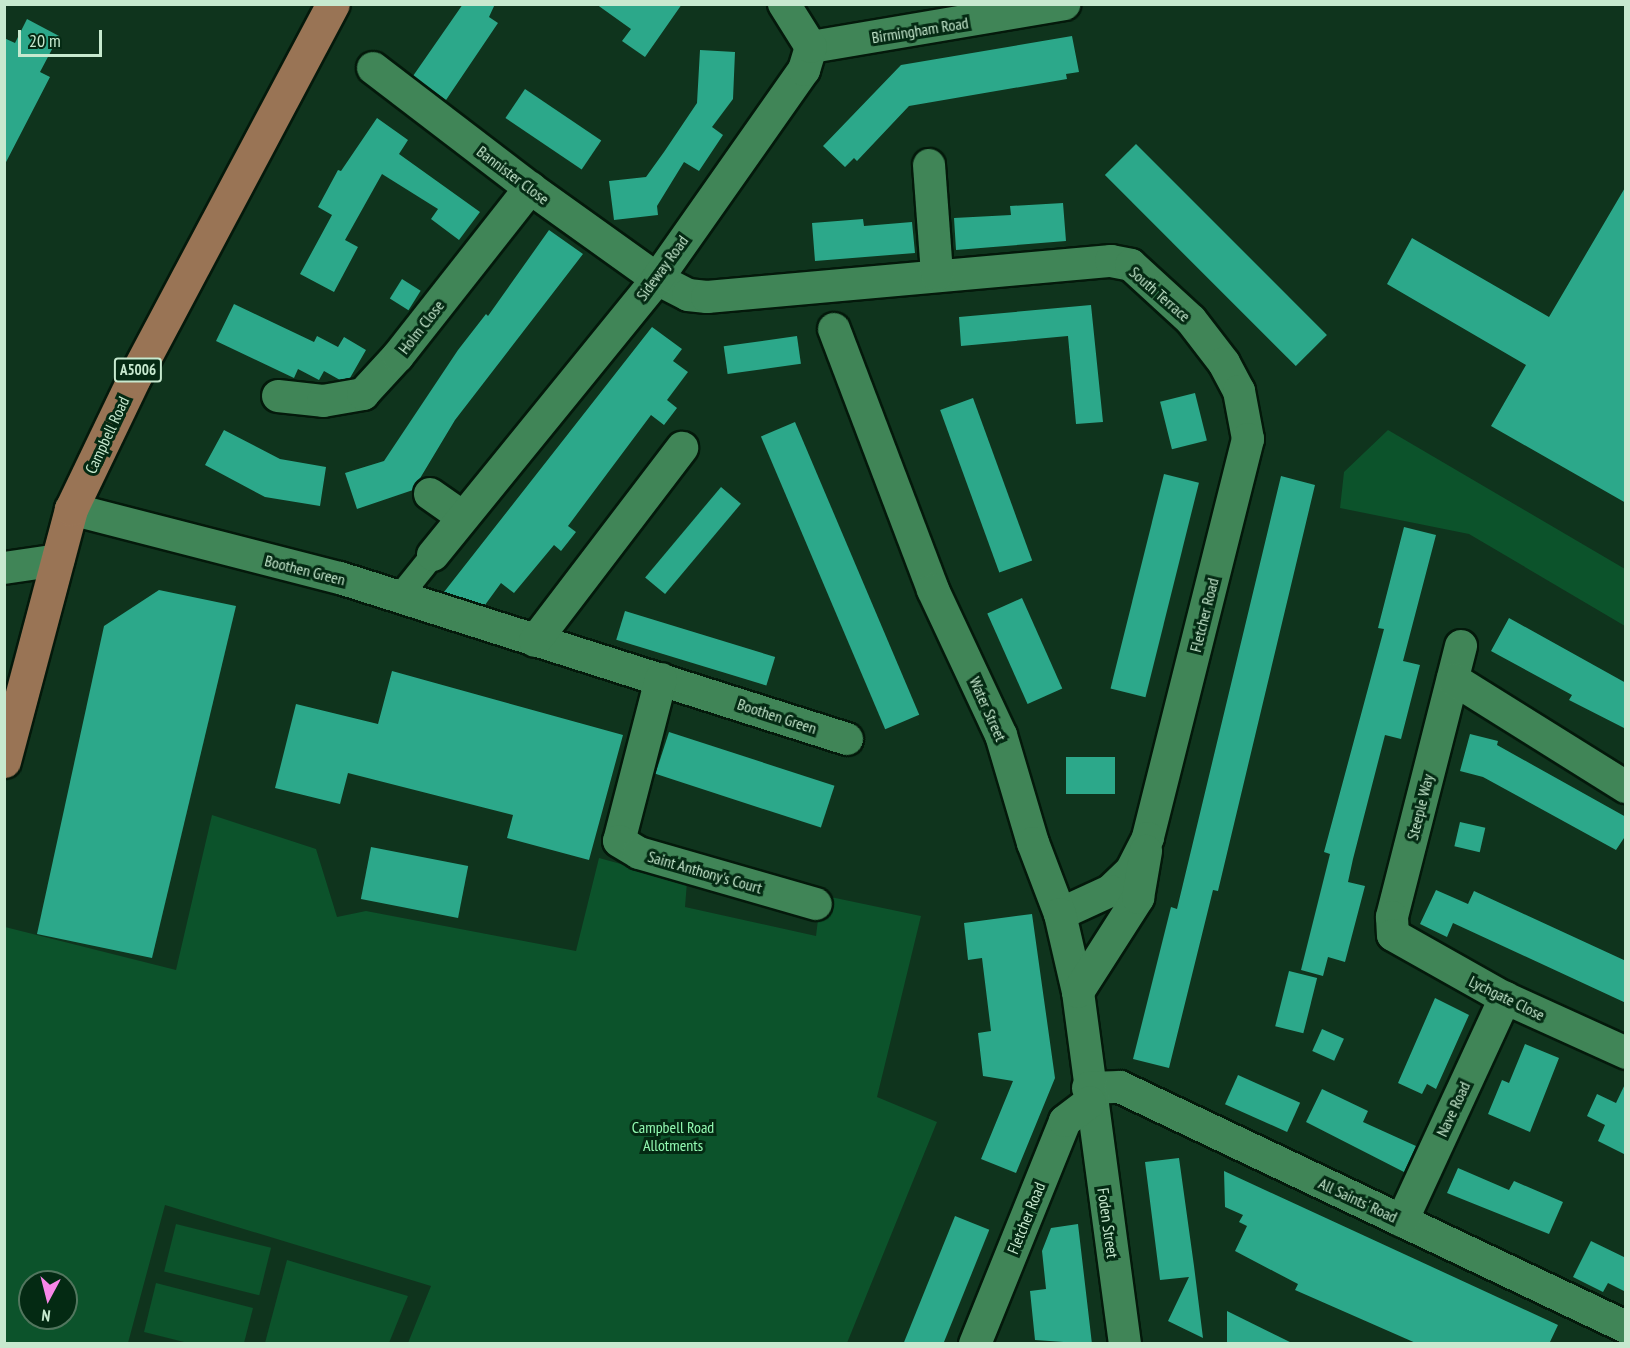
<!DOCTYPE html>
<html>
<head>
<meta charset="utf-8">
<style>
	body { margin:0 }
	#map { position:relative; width:1630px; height:1348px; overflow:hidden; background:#0f341d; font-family:"PT Sans Narrow",sans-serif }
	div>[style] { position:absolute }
	.green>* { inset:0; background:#0c532b; transform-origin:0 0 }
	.building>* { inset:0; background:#2ca88a; transform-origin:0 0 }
	.roads { filter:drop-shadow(2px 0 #04190b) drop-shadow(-2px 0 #04190b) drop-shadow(0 2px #04190b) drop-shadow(0 -2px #04190b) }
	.pedestrian>* { height:24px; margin:-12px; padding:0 12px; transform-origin:12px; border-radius:12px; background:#408557 }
	.minor>* { height:32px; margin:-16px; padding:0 16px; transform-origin:16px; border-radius:16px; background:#408557 }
	.primary>* { height:33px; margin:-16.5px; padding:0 16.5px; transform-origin:16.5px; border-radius:16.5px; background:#997455 }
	span { translate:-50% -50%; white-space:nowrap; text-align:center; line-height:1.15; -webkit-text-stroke:6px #042a13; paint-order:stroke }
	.shield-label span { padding:2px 4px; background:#042a13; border:2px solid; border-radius:4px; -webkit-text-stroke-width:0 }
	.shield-label { font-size:15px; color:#c7e9cf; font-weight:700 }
	.street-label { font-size:16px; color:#c7e9cf }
	.park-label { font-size:16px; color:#93f9b2 }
	.frame { position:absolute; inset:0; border:6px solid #c7e9cf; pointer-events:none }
	.north { position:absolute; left:18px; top:1270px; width:60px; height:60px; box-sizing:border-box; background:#042a13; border:2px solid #52765e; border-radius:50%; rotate:187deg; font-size:16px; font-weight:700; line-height:24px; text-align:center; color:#c7e9cf }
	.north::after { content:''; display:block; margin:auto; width:21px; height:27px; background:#f987e9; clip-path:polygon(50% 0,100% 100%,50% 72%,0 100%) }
	.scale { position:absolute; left:18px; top:30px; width:84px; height:27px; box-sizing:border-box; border:3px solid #c7e9cf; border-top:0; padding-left:8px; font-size:18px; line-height:21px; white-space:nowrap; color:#c7e9cf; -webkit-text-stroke:4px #042a13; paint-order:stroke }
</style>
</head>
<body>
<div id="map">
	<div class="green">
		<i style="clip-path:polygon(1388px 430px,1625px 569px,1625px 626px,1469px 534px,1340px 508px,1344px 472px)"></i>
		<i style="clip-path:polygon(evenodd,212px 815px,316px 849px,337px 917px,366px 911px,576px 951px,599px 858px,687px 882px,685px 907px,816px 936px,821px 895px,921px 916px,877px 1097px,937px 1122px,847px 1343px,408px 1343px,431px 1286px,165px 1205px,128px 1343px,5px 1344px,5px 927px,176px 970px,212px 815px,30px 1282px,66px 1282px,66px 1318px,30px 1318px,30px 1282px)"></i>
		<i style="left:176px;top:1224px;width:98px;height:49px;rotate:14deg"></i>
		<i style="clip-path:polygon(287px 1260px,408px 1296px,389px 1343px,265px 1343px)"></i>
		<i style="clip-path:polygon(156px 1283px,253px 1308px,244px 1343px,188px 1343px,144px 1332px)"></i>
	</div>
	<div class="building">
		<i style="clip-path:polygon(463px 4px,495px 4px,489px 17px,498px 23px,446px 100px,413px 76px)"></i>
		<i style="clip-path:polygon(596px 4px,682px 4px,645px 57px,622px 41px,631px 29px)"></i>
		<i style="clip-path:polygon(27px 19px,59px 36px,40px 72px,50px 77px,4px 166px,4px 38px,15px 43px)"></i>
		<i style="clip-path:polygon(1072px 36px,1079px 72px,1066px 74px,1067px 79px,909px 106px,857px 161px,854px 158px,845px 167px,823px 146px,901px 65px)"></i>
		<i style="clip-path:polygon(700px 50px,735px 52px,733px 99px,712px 127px,723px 135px,699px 171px,684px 162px,657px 206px,658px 215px,614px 220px,609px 181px,646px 177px,664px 152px,697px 103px)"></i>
		<i style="left:525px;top:89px;width:92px;height:35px;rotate:34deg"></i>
		<i style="clip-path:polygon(377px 118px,408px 140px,399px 154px,480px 212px,459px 240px,431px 219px,438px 209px,382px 174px,345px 240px,358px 247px,334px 292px,300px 274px,332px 215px,318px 207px,338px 170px,341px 171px)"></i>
		<i style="left:1136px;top:144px;width:270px;height:44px;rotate:45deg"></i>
		<i style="clip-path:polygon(1626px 186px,1626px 503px,1491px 426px,1526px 365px,1387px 284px,1412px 238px,1549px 317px)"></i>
		<i style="clip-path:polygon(1063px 203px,1066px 241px,956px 250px,954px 218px,1011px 215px,1010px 206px)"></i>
		<i style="clip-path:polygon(863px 219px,864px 226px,912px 222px,915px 253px,815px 261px,812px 223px)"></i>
		<i style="clip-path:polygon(549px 230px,583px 254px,455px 420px,413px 490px,357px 509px,345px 473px,384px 461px,458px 350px,486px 314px,488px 316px)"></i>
		<i style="left:402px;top:279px;width:22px;height:23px;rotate:32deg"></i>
		<i style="clip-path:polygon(234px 304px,314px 342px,317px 336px,338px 347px,344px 337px,366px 350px,350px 378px,340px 380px,324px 371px,319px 380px,298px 369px,294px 378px,216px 341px)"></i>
		<i style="clip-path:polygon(1091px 305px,1103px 422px,1076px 424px,1068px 336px,961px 346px,959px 317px)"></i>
		<i style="clip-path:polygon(652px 327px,682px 349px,673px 361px,688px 372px,667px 400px,677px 408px,664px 425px,651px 415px,568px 526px,576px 532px,561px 551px,554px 545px,514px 593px,501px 583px,485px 605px,444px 592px)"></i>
		<i style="left:797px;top:336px;width:28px;height:74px;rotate:82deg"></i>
		<i style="left:1195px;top:393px;width:49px;height:36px;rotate:76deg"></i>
		<i style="left:973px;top:398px;width:173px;height:35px;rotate:70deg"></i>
		<i style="left:795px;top:422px;width:318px;height:37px;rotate:67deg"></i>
		<i style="clip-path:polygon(224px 430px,280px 459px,326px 467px,320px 506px,265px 497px,205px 465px)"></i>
		<i style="left:1164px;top:474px;width:36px;height:221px;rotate:14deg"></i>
		<i style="clip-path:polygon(1281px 476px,1315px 485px,1218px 891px,1213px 890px,1169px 1068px,1133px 1059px,1171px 907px,1177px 909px)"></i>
		<i style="left:721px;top:487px;width:26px;height:118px;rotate:40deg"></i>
		<i style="clip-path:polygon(1404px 527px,1436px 535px,1403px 661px,1420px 665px,1401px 739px,1385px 735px,1353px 859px,1348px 882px,1365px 886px,1345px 962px,1328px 957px,1323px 976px,1301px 970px,1330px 854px,1324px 852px,1384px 629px,1378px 628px)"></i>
		<i style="clip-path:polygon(159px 590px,236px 606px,152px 958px,37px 934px,104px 626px)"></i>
		<i style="left:1022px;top:598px;width:99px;height:38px;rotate:66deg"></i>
		<i style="left:625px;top:611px;width:157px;height:30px;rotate:17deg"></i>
		<i style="clip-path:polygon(1509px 618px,1626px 683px,1626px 729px,1569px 700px,1572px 695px,1491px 651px)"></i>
		<i style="clip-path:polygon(392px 671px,623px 735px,589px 860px,507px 838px,513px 815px,348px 773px,340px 804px,275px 788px,296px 704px,378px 724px)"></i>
		<i style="left:669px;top:732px;width:174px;height:44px;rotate:18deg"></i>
		<i style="clip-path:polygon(1470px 734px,1498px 741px,1497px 745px,1626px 817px,1626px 835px,1616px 850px,1483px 777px,1460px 771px)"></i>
		<i style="left:1115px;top:757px;width:37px;height:49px;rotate:90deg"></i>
		<i style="left:1460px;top:822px;width:26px;height:25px;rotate:13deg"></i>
		<i style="left:371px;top:847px;width:99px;height:53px;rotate:11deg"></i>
		<i style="clip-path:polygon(1436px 890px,1468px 904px,1474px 891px,1626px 961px,1626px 1003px,1453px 923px,1447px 937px,1420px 924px)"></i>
		<i style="clip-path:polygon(1032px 914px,1055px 1078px,1016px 1173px,981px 1159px,1013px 1081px,983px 1076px,978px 1033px,991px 1031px,982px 958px,968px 960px,964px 923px)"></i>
		<i style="left:1289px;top:971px;width:29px;height:57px;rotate:14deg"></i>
		<i style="clip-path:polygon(1435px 998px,1469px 1015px,1436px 1089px,1427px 1084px,1422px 1094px,1398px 1083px)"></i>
		<i style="left:1322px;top:1029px;width:24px;height:24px;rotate:24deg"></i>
		<i style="clip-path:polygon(1525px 1044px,1559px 1058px,1530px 1132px,1488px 1114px,1502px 1080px,1509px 1083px)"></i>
		<i style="left:1238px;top:1075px;width:68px;height:32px;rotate:24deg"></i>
		<i style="clip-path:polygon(1626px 1082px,1626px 1155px,1598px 1141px,1605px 1125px,1587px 1116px,1597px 1094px,1616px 1103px)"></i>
		<i style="clip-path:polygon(1322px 1089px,1368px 1111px,1363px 1122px,1416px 1146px,1404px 1172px,1306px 1122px)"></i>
		<i style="clip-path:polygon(1179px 1158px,1194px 1266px,1203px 1338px,1168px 1321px,1189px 1277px,1160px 1280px,1145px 1162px)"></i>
		<i style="clip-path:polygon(1458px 1168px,1509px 1190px,1514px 1181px,1563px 1202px,1549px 1234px,1447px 1193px)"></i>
		<i style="clip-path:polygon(1224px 1171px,1558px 1325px,1549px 1344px,1418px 1344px,1295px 1290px,1298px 1284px,1235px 1251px,1247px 1226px,1239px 1222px,1243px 1215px,1225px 1207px)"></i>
		<i style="left:955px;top:1216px;width:37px;height:138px;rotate:22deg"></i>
		<i style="clip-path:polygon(1078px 1224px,1092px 1344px,1035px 1340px,1030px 1291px,1046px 1289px,1042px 1251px,1051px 1228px)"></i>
		<i style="clip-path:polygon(1591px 1241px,1626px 1258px,1626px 1292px,1608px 1283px,1603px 1292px,1573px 1277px)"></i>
		<i style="clip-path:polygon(1227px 1311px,1294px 1344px,1227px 1344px)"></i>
	</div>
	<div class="roads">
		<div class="pedestrian">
			<i style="left:400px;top:596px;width:53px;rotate:-51.2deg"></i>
		</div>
		<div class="minor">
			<i style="left:811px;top:47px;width:257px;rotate:-9.6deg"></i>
			<i style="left:373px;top:68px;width:198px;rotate:37.4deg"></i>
			<i style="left:530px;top:188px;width:156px;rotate:35.6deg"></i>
			<i style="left:657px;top:279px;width:35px;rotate:27deg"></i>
			<i style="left:688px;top:295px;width:19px;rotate:6deg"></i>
			<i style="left:707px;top:297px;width:406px;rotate:-5.1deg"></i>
			<i style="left:1111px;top:261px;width:20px;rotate:11deg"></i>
			<i style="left:1131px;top:265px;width:81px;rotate:42.5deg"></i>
			<i style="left:1191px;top:320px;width:54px;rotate:52.5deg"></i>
			<i style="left:1224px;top:363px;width:32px;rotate:62deg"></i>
			<i style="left:1239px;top:391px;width:49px;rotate:79.4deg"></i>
			<i style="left:1248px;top:439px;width:411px;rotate:104.1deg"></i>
			<i style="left:1148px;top:838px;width:36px;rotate:117deg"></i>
			<i style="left:1132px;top:870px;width:30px;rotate:136deg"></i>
			<i style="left:1110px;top:891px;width:55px;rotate:155.3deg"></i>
			<i style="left:929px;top:165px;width:110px;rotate:85.8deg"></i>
			<i style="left:834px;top:329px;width:279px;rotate:69.2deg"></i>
			<i style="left:933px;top:590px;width:160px;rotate:64.9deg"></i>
			<i style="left:1001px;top:735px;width:113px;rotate:73.5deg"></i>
			<i style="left:1033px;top:843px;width:76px;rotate:69.2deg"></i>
			<i style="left:1060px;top:914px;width:80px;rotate:77deg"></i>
			<i style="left:1078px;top:992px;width:355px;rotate:82.4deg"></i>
			<i style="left:278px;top:396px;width:45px;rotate:6.3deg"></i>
			<i style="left:323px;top:401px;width:41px;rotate:-9.9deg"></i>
			<i style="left:363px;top:394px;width:52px;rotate:-47.4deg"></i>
			<i style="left:398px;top:356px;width:214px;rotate:-51.8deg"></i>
			<i style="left:430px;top:494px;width:39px;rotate:35deg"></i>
			<i style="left:71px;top:509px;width:278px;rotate:14.4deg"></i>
			<i style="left:340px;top:578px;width:532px;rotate:17.62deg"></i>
			<i style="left:433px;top:555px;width:355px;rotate:-50.9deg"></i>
			<i style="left:657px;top:279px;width:256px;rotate:-54.9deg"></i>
			<i style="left:804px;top:70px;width:24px;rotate:-73deg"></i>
			<i style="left:811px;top:47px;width:51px;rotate:-122.1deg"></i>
			<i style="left:4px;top:568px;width:55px;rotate:-8.4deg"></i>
			<i style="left:535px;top:641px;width:243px;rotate:-52.7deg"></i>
			<i style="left:1461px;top:646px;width:280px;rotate:104.3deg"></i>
			<i style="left:1392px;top:917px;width:18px;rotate:87deg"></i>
			<i style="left:1393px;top:935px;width:129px;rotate:29.4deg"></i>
			<i style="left:1505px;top:998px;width:133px;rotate:24.4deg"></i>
			<i style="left:661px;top:679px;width:167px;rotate:104.5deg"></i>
			<i style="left:619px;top:841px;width:23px;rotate:31deg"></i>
			<i style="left:639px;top:853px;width:184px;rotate:16.1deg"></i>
			<i style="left:1453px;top:679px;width:204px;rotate:32deg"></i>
			<i style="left:1078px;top:992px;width:112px;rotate:-57.4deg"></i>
			<i style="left:1138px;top:898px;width:48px;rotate:-80.3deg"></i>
			<i style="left:1088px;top:1088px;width:32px;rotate:-2deg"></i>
			<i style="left:1120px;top:1087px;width:560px;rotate:25.38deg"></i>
			<i style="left:1402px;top:1221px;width:246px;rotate:-65.2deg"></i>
			<i style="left:975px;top:1344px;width:240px;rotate:-68deg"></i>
			<i style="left:1065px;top:1121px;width:31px;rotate:-37deg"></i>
		</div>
		<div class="primary">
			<i style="left:4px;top:761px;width:261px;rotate:-75.1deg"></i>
			<i style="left:71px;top:509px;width:148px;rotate:-64.3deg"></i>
			<i style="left:135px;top:376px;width:421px;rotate:-62deg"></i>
		</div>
	</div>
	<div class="shield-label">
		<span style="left:138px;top:370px">A5006</span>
	</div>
	<div class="street-label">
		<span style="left:920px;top:30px;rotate:-9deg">Birmingham Road</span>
		<span style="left:513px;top:175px;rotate:37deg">Bannister Close</span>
		<span style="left:662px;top:268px;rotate:-54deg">Sideway Road</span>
		<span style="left:1160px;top:294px;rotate:41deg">South Terrace</span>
		<span style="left:421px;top:327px;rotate:-52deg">Holm Close</span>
		<span style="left:107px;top:435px;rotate:-65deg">Campbell Road</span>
		<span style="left:305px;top:570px;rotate:14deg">Boothen Green</span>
		<span style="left:1204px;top:615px;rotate:-76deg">Fletcher Road</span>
		<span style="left:988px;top:709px;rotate:66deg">Water Street</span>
		<span style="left:777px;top:716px;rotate:18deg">Boothen Green</span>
		<span style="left:1420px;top:807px;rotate:-76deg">Steeple Way</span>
		<span style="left:705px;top:872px;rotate:16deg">Saint Anthony's Court</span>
		<span style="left:1507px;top:998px;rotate:26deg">Lychgate Close</span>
		<span style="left:1453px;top:1109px;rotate:-65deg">Nave Road</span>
		<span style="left:1358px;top:1200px;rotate:25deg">All Saints' Road</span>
		<span style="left:1026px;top:1218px;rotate:-68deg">Fletcher Road</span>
		<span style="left:1108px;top:1223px;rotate:82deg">Foden Street</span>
	</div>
	<div class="park-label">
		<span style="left:673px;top:1136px">Campbell Road<br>Allotments</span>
	</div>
	<div class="frame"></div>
	<div class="north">N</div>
	<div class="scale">20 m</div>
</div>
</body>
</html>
